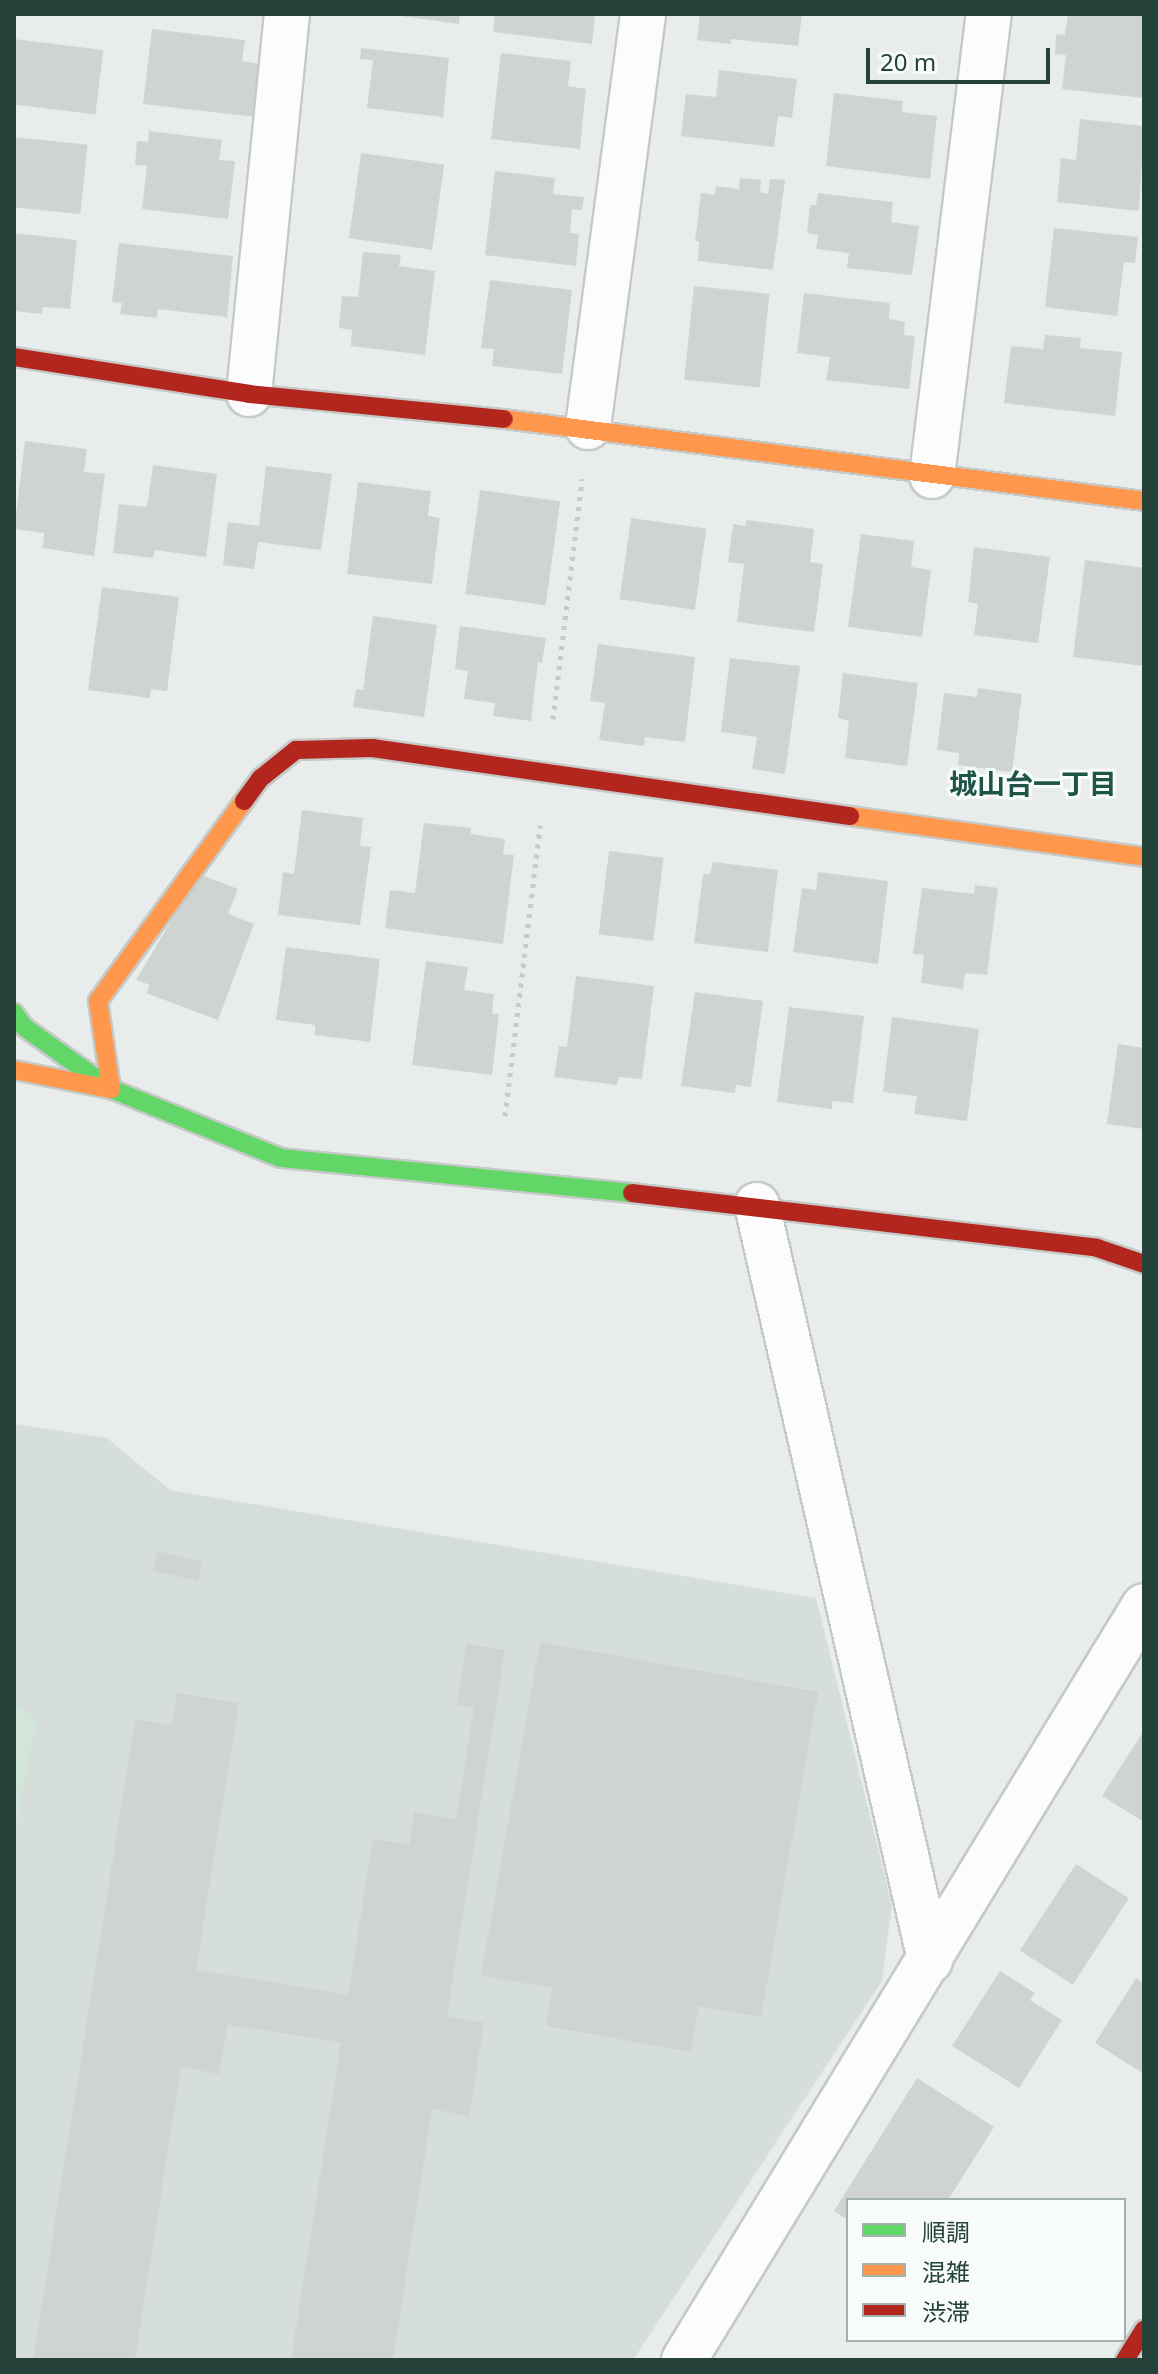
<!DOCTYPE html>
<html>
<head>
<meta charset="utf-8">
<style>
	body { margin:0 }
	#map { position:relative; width:1158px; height:2374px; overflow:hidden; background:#e8edeb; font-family:"Noto Sans","Noto Sans JP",sans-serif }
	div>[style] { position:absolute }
	.built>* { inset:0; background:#d6dedb }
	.green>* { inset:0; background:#d1e6d8 }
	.building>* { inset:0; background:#cfd4d2; transform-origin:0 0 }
	.path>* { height:5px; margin-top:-2.5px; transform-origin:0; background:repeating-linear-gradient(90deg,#c3ccca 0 4px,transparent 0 10px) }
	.roads { filter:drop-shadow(2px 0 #c5cac8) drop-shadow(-2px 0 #c5cac8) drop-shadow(0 2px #c5cac8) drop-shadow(0 -2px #c5cac8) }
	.street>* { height:44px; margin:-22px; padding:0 22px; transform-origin:22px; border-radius:22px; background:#fcfcfc }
	.fast>* { height:18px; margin:-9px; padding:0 9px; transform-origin:9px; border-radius:9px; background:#63d668 }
	.slow>* { height:18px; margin:-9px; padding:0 9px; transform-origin:9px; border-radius:9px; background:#ff974d }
	.jam>* { height:18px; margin:-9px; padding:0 9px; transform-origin:9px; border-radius:9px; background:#b3261e }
	span { translate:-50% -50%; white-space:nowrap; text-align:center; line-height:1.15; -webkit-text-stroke:6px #f7fbf9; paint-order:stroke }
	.neighbourhood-label { font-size:28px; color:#1f5548; font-weight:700 }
	.frame { position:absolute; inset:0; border:16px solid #24423a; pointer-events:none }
	.legend { position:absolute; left:846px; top:2198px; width:280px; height:144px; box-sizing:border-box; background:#f7fbf9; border:2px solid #a3b1ad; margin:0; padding:10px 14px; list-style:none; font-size:24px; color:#24423a }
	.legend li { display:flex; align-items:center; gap:16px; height:40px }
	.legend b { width:40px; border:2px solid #a3b1ad }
	.scale { position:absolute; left:866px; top:48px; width:184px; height:36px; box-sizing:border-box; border:4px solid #24423a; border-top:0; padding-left:10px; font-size:24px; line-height:28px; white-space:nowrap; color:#24423a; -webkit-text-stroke:6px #f7fbf9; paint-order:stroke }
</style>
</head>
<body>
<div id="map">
	<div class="built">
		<i style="clip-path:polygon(14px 1424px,107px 1438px,170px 1490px,816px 1598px,892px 1905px,882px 1981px,633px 2360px,14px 2360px)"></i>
	</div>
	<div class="green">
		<i style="clip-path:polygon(14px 1703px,36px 1721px,14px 1832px)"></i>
	</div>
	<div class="building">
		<i style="clip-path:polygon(387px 14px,460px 14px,459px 24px)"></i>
		<i style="clip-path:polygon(495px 14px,595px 14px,592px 44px,493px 32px)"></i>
		<i style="clip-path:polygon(700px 14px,802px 14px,798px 46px,731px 39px,731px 44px,697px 40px)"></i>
		<i style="clip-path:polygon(1068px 14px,1144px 14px,1144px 98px,1062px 89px,1066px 55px,1055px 54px,1056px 34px,1065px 35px)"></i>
		<i style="clip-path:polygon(152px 29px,245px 40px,242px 61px,261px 64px,255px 117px,143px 104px)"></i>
		<i style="left:14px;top:39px;width:90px;height:65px;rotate:7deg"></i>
		<i style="clip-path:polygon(361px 48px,449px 58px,443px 117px,367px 108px,373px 60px,360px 59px)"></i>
		<i style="clip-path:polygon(501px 53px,571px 61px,568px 86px,586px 89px,580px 149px,491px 139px)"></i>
		<i style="clip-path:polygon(719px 70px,797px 79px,792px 118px,778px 116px,774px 147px,681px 136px,686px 94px,716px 97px)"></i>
		<i style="clip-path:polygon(834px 93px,903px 101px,902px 112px,937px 116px,930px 179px,826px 166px)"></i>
		<i style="clip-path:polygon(1080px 119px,1144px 126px,1139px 211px,1057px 202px,1061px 158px,1076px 160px)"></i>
		<i style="clip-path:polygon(149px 131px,222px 140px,219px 160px,235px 161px,228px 219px,142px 209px,147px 166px,135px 165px,137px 141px,148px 142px)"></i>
		<i style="left:14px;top:137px;width:74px;height:70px;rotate:6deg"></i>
		<i style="left:361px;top:153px;width:84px;height:86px;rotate:8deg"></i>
		<i style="clip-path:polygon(495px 171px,555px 178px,553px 194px,584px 197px,582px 210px,572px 209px,570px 233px,579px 234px,576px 266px,485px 255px)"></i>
		<i style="clip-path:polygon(740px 178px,761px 180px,760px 192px,768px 194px,770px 179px,785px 180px,773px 270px,698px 261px,699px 242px,695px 241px,701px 193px,715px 195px,716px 186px,739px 189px)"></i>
		<i style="clip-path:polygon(818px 193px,893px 202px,891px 222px,919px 226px,912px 275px,847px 268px,849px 253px,816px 249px,818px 235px,807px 233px,810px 205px,816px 205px)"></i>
		<i style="clip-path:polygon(1054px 228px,1138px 237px,1135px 263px,1124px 262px,1117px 316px,1045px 307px)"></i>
		<i style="clip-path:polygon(14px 233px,77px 240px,70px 309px,43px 307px,42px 314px,14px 311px)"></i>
		<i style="clip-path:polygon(119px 243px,233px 256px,227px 317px,158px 309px,157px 318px,120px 314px,122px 303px,112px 302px)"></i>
		<i style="clip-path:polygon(363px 252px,401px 255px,399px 266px,435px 271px,425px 355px,351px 346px,352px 330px,339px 328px,342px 296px,358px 297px)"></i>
		<i style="clip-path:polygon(490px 280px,572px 290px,562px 374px,492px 366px,494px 349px,481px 348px)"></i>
		<i style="left:694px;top:286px;width:76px;height:94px;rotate:6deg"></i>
		<i style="clip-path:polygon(804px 293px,890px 303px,889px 319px,905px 322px,904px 335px,915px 336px,909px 389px,826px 380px,830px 357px,797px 353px)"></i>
		<i style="clip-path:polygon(1045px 335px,1081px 338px,1080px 348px,1122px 352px,1115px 416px,1004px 403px,1011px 346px,1043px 349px)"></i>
		<i style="clip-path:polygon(25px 441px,87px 449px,84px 472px,105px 474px,94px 556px,43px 548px,44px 533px,14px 529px)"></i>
		<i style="clip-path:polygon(153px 465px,217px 474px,206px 557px,155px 550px,153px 558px,113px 553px,119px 504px,147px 507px)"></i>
		<i style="clip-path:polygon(266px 466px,332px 474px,321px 550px,258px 542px,254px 569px,223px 565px,228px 522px,259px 526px)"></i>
		<i style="clip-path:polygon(358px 482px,431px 491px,428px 516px,440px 518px,432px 584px,347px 574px)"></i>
		<i style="left:480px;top:490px;width:81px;height:105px;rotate:8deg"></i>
		<i style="left:631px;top:518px;width:76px;height:82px;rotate:8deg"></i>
		<i style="clip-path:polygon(747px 520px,814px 529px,810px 562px,823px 564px,814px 632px,737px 622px,744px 564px,728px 562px,733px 524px,745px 526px)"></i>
		<i style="clip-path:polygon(861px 534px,914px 541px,911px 567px,931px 570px,922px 637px,848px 627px)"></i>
		<i style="clip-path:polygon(974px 547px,1050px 557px,1038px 643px,974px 635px,978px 604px,968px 602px)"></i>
		<i style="clip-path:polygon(1085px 560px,1144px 568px,1144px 666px,1073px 657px)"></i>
		<i style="clip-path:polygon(102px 587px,179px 597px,167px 691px,151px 689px,150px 698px,88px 690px)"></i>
		<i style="clip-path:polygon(373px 616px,437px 625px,424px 717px,353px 707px,356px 689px,363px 690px)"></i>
		<i style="clip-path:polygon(460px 626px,546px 638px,542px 663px,538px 662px,531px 721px,493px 716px,495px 703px,464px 699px,468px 671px,455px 669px)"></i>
		<i style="clip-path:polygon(598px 644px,695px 657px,685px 742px,645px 737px,644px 746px,599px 740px,605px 703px,590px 701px)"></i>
		<i style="clip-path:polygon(730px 658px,800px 666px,785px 774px,752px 769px,757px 737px,721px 732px)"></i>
		<i style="clip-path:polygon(843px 673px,918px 683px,907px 766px,845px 758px,849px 721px,838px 718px)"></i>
		<i style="clip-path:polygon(978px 688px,1022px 694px,1012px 772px,958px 765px,959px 753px,937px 750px,944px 693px,977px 697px)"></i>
		<i style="clip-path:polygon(302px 810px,363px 818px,360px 846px,371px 847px,360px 925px,278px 915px,283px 872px,294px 874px)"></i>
		<i style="clip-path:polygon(424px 823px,471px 828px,471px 834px,505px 839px,503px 854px,514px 855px,503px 944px,385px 928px,390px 890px,415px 893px)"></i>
		<i style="left:609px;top:851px;width:55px;height:84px;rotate:7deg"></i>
		<i style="clip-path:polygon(713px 862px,778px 870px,768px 952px,694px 943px,703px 874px,710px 874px)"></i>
		<i style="clip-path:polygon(818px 872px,888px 881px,878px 964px,793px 952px,802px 888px,816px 890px)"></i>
		<i style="clip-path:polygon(199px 874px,238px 889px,228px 914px,254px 924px,218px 1020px,146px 993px,150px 985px,136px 980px)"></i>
		<i style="clip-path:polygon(975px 885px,998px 888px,987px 975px,965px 973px,963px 989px,921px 983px,924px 955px,913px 954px,922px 888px,974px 894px)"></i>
		<i style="clip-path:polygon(286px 947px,380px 959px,370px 1042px,315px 1035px,315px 1025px,276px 1020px)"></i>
		<i style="clip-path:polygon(426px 961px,468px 967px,464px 990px,494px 994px,492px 1014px,499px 1014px,492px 1075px,412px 1065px)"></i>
		<i style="clip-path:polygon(576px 976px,654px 986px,642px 1079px,619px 1077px,617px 1085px,554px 1077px,559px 1046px,567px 1047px)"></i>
		<i style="clip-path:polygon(695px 992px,763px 1001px,751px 1087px,736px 1085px,735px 1093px,681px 1086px)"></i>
		<i style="clip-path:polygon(789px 1007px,864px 1016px,853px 1103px,832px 1101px,832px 1109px,777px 1102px)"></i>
		<i style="clip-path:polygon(892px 1017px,979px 1029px,967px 1121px,914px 1114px,917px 1096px,883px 1092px)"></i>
		<i style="clip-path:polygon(1118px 1044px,1144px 1048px,1144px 1129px,1107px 1124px)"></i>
		<i style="left:157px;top:1551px;width:47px;height:20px;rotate:13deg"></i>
		<i style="clip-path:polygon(540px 1642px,818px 1692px,761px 2017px,699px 2006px,691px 2052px,546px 2026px,552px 1988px,481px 1976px)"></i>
		<i style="clip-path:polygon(466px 1644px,505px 1650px,447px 2016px,484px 2023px,469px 2116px,432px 2109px,393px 2360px,291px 2360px,341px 2042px,228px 2025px,219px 2074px,181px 2067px,135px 2360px,33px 2360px,135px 1719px,172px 1725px,177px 1693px,239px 1703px,196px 1970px,348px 1995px,373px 1839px,409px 1844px,414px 1812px,456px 1819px,474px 1707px,457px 1705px)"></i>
		<i style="clip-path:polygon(1144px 1730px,1144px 1822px,1102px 1796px)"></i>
		<i style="left:1076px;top:1864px;width:63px;height:103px;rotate:33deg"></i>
		<i style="clip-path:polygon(1000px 1971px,1035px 1993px,1030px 2000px,1062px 2020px,1019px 2088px,952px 2046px)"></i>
		<i style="clip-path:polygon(1136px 1978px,1144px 1984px,1144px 2074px,1095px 2043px)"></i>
		<i style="clip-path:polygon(917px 2078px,994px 2127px,948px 2200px,848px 2200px,848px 2220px,834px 2211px)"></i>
	</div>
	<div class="path">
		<i style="left:553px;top:719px;width:242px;rotate:-83.1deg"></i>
		<i style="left:505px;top:1116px;width:293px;rotate:-83.1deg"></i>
	</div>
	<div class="roads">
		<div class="street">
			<i style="left:249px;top:394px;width:382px;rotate:-84.3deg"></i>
			<i style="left:588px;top:427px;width:417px;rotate:-82.4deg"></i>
			<i style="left:932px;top:476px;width:466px;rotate:-83deg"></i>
			<i style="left:757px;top:1205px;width:775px;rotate:77.09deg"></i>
			<i style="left:684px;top:2360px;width:883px;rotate:-58.61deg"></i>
		</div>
		<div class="fast">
			<i style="left:14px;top:1013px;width:17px;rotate:54deg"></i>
			<i style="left:24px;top:1027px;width:107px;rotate:35.5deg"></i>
			<i style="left:111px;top:1089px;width:183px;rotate:22.1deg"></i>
			<i style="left:281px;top:1158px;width:353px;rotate:5.7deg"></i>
		</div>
		<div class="slow">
			<i style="left:504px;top:419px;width:645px;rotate:7.3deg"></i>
			<i style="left:850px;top:816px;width:297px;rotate:7.9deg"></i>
			<i style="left:14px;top:1070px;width:99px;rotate:11.1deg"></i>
			<i style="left:111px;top:1089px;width:89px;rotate:-98.4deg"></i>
			<i style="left:98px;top:1001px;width:248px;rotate:-53.9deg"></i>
		</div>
		<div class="jam">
			<i style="left:14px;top:357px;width:238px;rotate:8.9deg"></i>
			<i style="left:249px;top:394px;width:256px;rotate:5.6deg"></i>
			<i style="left:244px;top:801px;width:29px;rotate:-54deg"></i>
			<i style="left:261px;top:778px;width:45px;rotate:-38.7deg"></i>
			<i style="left:296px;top:750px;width:76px;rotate:-1.5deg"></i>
			<i style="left:372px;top:748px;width:483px;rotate:8.1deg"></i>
			<i style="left:632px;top:1193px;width:468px;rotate:6.7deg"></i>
			<i style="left:1097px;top:1248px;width:50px;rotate:18.8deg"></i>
			<i style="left:1125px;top:2360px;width:36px;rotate:-58deg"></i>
		</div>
	</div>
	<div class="neighbourhood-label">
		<span style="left:1033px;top:783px">城山台一丁目</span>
	</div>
	<div class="frame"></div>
	<ul class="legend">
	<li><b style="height:10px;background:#63d668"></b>順調</li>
	<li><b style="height:10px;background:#ff974d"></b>混雑</li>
	<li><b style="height:10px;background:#b3261e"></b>渋滞</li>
	</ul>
	<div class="scale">20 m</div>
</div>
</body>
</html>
